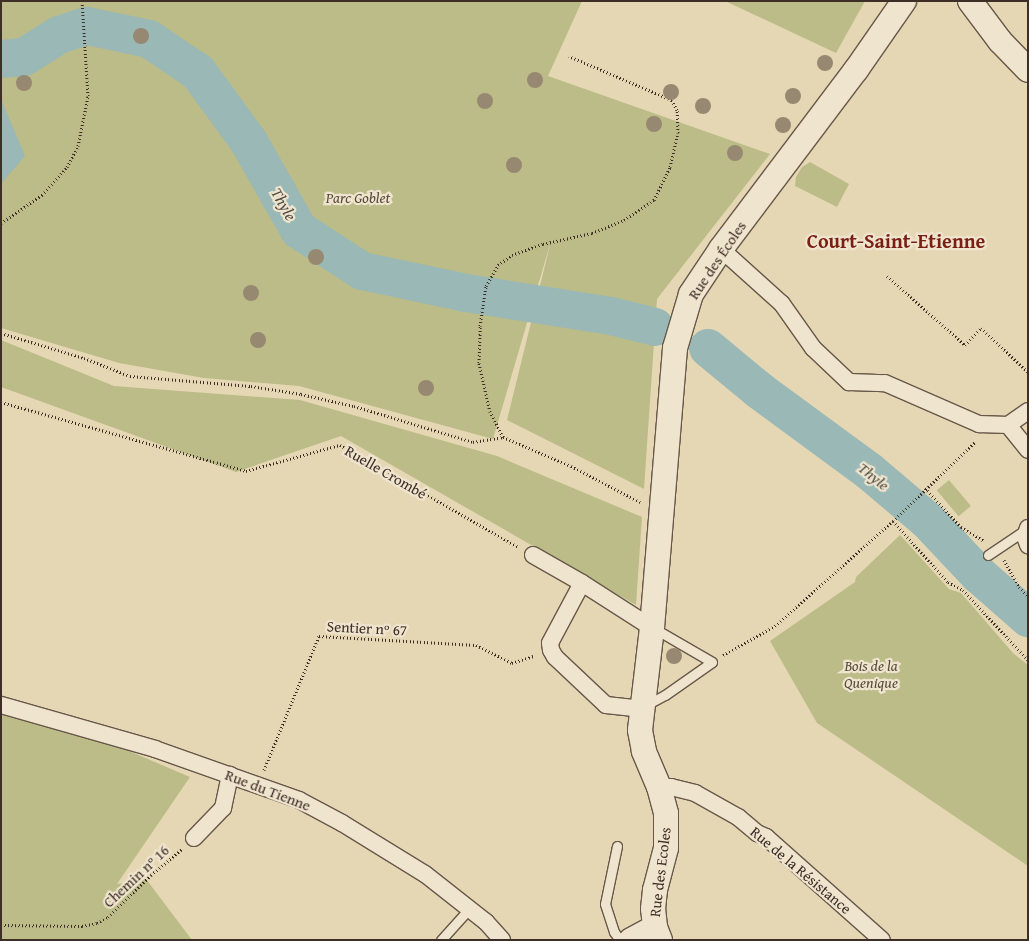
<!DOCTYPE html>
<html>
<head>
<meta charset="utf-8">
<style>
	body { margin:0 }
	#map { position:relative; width:1029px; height:941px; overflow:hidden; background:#e6d7b4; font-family:"Gentium Book Plus",serif }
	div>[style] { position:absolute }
	.green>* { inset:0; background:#bcbc88; transform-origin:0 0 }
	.water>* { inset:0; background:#99b8b6 }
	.river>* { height:38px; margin:-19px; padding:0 19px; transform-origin:19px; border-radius:19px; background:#99b8b6 }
	.path>* { height:3px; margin-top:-1.5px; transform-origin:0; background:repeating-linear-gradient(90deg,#3d2e26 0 1px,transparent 0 3.5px) }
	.roads { filter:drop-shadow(1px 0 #67584a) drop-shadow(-1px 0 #67584a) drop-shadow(0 1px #67584a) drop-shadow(0 -1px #67584a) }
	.lane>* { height:9px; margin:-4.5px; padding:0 4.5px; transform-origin:4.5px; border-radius:4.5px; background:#efe5ce }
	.street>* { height:16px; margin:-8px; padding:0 8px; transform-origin:8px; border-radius:8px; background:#efe5ce }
	.secondary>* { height:24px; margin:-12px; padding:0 12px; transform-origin:12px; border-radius:12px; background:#efe5ce }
	.trees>* { width:16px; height:16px; margin:-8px; border-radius:50%; background:#978971 }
	span { translate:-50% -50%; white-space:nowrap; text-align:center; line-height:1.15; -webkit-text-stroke:4.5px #efe5ce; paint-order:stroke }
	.park-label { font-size:15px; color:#564a3a; font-style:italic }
	.street-label { font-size:15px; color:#3d2e26 }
	.water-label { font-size:16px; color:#4f4a43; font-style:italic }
	.district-label { font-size:20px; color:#7a1f14; font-weight:700 }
	.frame { position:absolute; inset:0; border:2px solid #3d2e26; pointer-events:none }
</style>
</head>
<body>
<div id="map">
	<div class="green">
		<i style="clip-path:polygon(1px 1px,582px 1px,548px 76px,770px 154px,657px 299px,644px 489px,507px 420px,551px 241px,493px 439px,299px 386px,204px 378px,119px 363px,1px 328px)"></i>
		<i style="clip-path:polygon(725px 1px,865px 1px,836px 53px)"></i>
		<i style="clip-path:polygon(810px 162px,849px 184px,837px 207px,795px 186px,796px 177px,802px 167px)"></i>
		<i style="clip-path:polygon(1px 340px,114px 386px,300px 400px,497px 456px,642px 517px,636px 605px,341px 436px,236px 472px,1px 387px)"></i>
		<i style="left:949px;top:480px;width:34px;height:16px;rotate:50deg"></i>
		<i style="clip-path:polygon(900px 535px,949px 589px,961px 593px,1013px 653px,1028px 665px,1028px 866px,817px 723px,770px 641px,855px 582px,856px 577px)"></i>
		<i style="clip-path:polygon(1px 711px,61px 722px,190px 777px,117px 884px,146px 879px,192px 940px,1px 940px)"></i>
	</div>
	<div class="water">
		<i style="clip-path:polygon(1px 99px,25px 156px,1px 184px)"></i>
	</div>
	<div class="river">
		<i style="left:1px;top:59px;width:23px;rotate:-5deg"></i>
		<i style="left:24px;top:57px;width:41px;rotate:-32.2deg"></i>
		<i style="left:59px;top:35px;width:29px;rotate:-18deg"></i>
		<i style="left:87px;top:26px;width:63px;rotate:11.8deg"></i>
		<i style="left:149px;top:39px;width:59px;rotate:34deg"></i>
		<i style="left:198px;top:72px;width:87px;rotate:53.9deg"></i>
		<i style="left:249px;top:142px;width:101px;rotate:60.4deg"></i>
		<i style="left:299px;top:230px;width:75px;rotate:33.1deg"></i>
		<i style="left:362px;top:271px;width:106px;rotate:11.9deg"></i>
		<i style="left:466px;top:293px;width:147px;rotate:9deg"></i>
		<i style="left:611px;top:316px;width:45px;rotate:14deg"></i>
		<i style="left:708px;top:348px;width:67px;rotate:39.6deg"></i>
		<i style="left:760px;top:391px;width:135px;rotate:36.3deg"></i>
		<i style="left:869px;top:471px;width:77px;rotate:40.3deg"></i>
		<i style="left:928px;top:521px;width:73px;rotate:46.7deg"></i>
		<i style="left:978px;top:574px;width:67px;rotate:41.3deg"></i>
	</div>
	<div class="path">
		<i style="left:1px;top:223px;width:50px;rotate:-34.3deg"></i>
		<i style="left:42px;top:195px;width:38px;rotate:-48deg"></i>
		<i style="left:67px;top:167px;width:24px;rotate:-62deg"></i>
		<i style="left:78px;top:146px;width:51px;rotate:-78.7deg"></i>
		<i style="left:88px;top:96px;width:95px;rotate:-93.6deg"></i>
		<i style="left:887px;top:276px;width:104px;rotate:41.5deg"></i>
		<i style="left:965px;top:345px;width:23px;rotate:-47deg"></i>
		<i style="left:981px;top:328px;width:64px;rotate:43.1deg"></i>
		<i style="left:1px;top:333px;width:87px;rotate:16.8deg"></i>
		<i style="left:84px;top:358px;width:49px;rotate:21.4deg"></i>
		<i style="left:130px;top:376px;width:121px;rotate:4.7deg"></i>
		<i style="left:251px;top:386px;width:51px;rotate:9.1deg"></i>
		<i style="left:301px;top:394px;width:54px;rotate:12.8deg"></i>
		<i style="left:354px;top:406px;width:124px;rotate:16.8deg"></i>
		<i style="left:473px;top:442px;width:30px;rotate:-9deg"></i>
		<i style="left:503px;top:437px;width:28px;rotate:-117deg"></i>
		<i style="left:490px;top:412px;width:50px;rotate:-102.7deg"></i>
		<i style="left:479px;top:363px;width:37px;rotate:-88deg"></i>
		<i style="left:480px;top:326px;width:40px;rotate:-81.5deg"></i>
		<i style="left:486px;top:286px;width:24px;rotate:-60deg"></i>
		<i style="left:498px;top:265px;width:17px;rotate:-36deg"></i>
		<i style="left:512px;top:255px;width:33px;rotate:-20deg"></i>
		<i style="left:543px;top:244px;width:50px;rotate:-12.7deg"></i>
		<i style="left:592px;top:233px;width:35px;rotate:-22deg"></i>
		<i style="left:624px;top:220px;width:36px;rotate:-34deg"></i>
		<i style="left:654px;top:200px;width:37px;rotate:-64deg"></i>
		<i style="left:670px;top:167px;width:35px;rotate:-77deg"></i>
		<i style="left:678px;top:133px;width:23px;rotate:-92deg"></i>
		<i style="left:677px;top:110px;width:11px;rotate:-117deg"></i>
		<i style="left:672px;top:100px;width:112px;rotate:-156.9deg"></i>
		<i style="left:1px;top:402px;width:255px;rotate:15.7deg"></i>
		<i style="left:246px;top:471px;width:98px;rotate:-15.5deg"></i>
		<i style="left:340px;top:445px;width:205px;rotate:29.8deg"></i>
		<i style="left:503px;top:437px;width:74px;rotate:23.1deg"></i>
		<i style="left:571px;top:466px;width:78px;rotate:27.6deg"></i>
		<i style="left:925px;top:488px;width:53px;rotate:47.3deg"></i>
		<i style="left:961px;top:527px;width:27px;rotate:31deg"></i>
		<i style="left:893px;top:521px;width:82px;rotate:48deg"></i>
		<i style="left:948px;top:582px;width:17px;rotate:28deg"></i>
		<i style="left:963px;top:590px;width:96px;rotate:47.1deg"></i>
		<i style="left:1004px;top:560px;width:31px;rotate:61deg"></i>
		<i style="left:1019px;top:587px;width:13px;rotate:45deg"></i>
		<i style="left:723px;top:655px;width:60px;rotate:-29.1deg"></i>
		<i style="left:775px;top:626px;width:158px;rotate:-41.7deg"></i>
		<i style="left:893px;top:521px;width:114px;rotate:-43.9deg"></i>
		<i style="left:264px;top:770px;width:145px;rotate:-67.7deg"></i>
		<i style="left:319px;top:636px;width:157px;rotate:3.3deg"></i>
		<i style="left:476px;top:645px;width:40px;rotate:26.6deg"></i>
		<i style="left:512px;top:663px;width:23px;rotate:-18deg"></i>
		<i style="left:1px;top:925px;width:81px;rotate:0.7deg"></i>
		<i style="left:82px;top:926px;width:15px;rotate:-11deg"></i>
		<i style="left:97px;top:923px;width:13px;rotate:-29deg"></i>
		<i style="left:108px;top:917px;width:60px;rotate:-44.3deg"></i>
		<i style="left:151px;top:875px;width:40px;rotate:-40deg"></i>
	</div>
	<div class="roads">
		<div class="lane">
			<i style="left:988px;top:555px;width:48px;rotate:-34deg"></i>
			<i style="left:646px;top:705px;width:21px;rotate:-28deg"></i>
			<i style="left:665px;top:695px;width:57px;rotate:-35.1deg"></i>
			<i style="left:712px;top:662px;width:66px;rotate:-149.9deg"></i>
			<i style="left:617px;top:846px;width:59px;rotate:101.7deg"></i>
			<i style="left:605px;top:904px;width:29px;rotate:72deg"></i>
			<i style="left:614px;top:932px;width:10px;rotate:53deg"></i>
			<i style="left:441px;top:940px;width:42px;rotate:-47.9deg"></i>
		</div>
		<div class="street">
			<i style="left:721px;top:249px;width:82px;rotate:42deg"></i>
			<i style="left:782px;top:304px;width:54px;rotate:54.8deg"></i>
			<i style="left:813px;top:348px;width:50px;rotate:43.4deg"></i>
			<i style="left:849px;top:382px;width:36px;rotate:2deg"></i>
			<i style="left:885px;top:383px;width:103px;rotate:23.6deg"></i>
			<i style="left:979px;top:424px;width:29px;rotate:2deg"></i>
			<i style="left:1008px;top:425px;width:32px;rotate:51deg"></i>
			<i style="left:1008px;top:425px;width:24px;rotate:-35deg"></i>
			<i style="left:1028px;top:528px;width:9px;rotate:108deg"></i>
			<i style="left:1025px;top:537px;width:9px;rotate:69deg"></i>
			<i style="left:533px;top:555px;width:56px;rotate:29.7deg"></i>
			<i style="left:582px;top:583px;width:83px;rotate:32.7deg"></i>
			<i style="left:582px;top:583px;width:68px;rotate:118.1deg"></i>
			<i style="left:550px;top:643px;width:7px;rotate:82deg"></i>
			<i style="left:551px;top:650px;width:8px;rotate:60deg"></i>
			<i style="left:555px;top:657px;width:70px;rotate:43.3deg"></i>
			<i style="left:606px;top:705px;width:28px;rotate:6deg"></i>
			<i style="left:634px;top:708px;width:9px;rotate:-13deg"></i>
			<i style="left:1px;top:705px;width:160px;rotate:15.9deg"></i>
			<i style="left:155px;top:749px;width:153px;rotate:19.5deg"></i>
			<i style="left:299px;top:800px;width:49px;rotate:28.1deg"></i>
			<i style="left:342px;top:823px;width:97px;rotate:31.6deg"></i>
			<i style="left:425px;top:874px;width:78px;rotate:38.2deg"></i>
			<i style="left:486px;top:922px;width:24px;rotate:48deg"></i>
			<i style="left:659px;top:787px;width:12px"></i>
			<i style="left:671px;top:787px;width:25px;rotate:14deg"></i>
			<i style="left:695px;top:793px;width:49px;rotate:29.2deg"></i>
			<i style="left:738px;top:817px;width:25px;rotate:40deg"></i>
			<i style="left:757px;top:833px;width:10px;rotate:24deg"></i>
			<i style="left:766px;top:837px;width:155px;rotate:41.6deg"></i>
			<i style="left:194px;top:838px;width:42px;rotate:-46deg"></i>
			<i style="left:223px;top:808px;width:34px;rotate:-78deg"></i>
		</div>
		<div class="secondary">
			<i style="left:970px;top:1px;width:50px;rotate:53.1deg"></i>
			<i style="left:1000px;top:41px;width:40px;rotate:46deg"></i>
			<i style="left:631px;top:940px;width:27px;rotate:-28deg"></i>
			<i style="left:660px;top:940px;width:14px;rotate:-111deg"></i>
			<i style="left:655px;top:927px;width:18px;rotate:-96deg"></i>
			<i style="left:653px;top:909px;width:19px;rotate:-84deg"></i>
			<i style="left:655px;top:890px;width:43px;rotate:-75.3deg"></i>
			<i style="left:666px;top:848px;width:35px;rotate:-90deg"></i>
			<i style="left:666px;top:813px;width:27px;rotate:-105deg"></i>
			<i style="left:659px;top:787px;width:39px;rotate:-113deg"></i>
			<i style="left:644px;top:751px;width:21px;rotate:-101deg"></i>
			<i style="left:640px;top:730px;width:103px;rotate:-83.3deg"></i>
			<i style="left:652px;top:628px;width:281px;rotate:-85.3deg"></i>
			<i style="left:675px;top:348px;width:56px;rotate:-73.5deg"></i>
			<i style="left:691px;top:294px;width:54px;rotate:-56.3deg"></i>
			<i style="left:721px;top:249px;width:224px;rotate:-53deg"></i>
			<i style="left:856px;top:70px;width:84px;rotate:-55.2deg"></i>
		</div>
	</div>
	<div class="trees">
		<i style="left:141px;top:36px"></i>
		<i style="left:825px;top:63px"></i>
		<i style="left:535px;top:80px"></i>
		<i style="left:24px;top:83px"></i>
		<i style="left:671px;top:92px"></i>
		<i style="left:793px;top:96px"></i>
		<i style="left:485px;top:101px"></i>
		<i style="left:703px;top:106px"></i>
		<i style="left:654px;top:124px"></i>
		<i style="left:783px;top:125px"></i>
		<i style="left:735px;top:153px"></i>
		<i style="left:514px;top:165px"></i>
		<i style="left:316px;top:257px"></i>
		<i style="left:251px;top:293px"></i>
		<i style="left:258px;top:340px"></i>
		<i style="left:426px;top:388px"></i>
		<i style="left:674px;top:656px"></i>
	</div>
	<div class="park-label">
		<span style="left:358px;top:198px">Parc Goblet</span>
		<span style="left:871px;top:674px">Bois de la<br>Quenique</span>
	</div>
	<div class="street-label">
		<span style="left:717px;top:260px;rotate:-56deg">Rue des Écoles</span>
		<span style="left:386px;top:472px;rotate:30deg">Ruelle Crombé</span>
		<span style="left:367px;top:628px;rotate:3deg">Sentier nᵒ 67</span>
		<span style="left:268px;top:790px;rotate:21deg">Rue du Tienne</span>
		<span style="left:801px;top:870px;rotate:40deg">Rue de la Résistance</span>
		<span style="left:660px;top:872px;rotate:-83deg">Rue des Ecoles</span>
		<span style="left:136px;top:876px;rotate:-43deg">Chemin nᵒ 16</span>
	</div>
	<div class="water-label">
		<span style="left:284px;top:204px;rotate:60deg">Thyle</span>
		<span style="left:874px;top:476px;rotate:39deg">Thyle</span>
	</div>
	<div class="district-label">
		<span style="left:896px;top:240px">Court-Saint-Etienne</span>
	</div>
	<div class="frame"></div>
</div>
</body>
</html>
